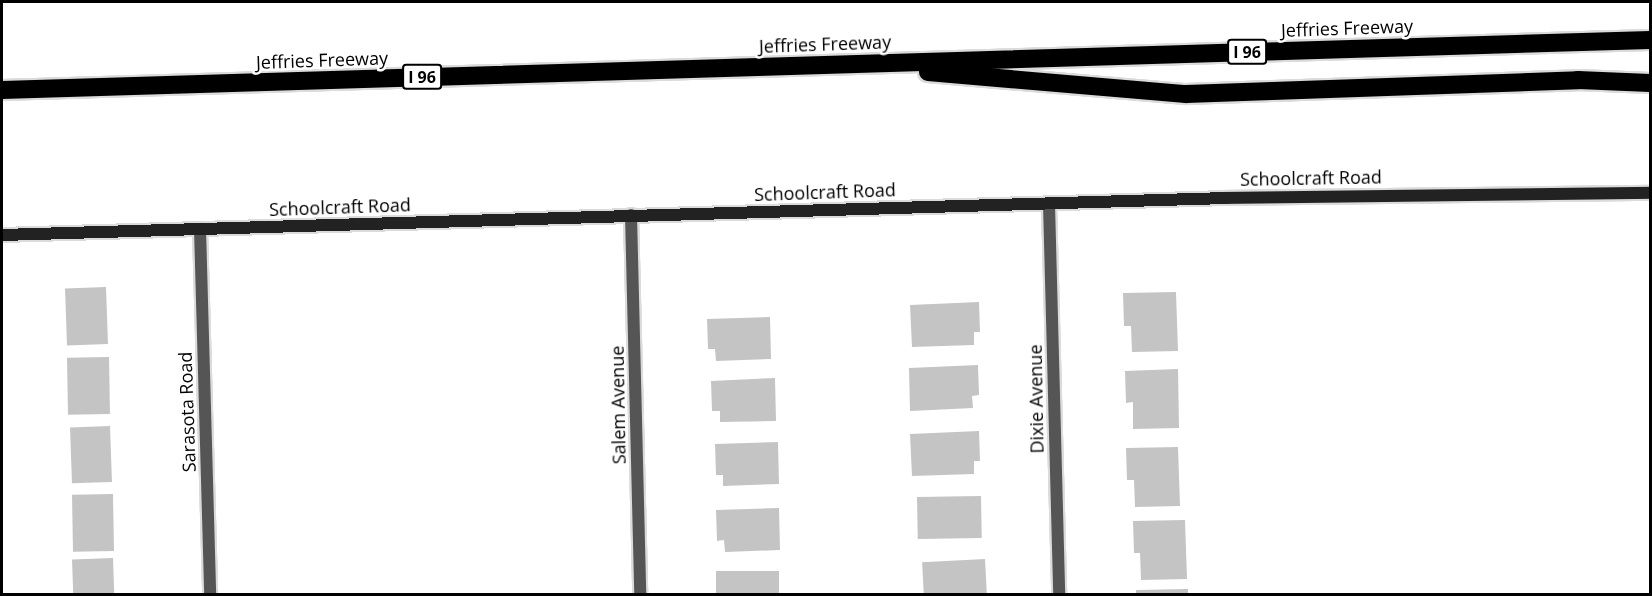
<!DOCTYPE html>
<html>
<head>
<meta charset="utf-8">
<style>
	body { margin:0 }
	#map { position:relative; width:1652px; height:596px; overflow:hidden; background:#fff; font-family:"Open Sans",sans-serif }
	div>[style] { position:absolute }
	.building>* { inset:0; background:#c4c4c4; transform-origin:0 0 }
	.roads { filter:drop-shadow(2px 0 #dbdbdb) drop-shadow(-2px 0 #dbdbdb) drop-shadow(0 2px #dbdbdb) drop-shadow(0 -2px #dbdbdb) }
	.street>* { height:12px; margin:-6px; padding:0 6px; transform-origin:6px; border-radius:6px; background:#555 }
	.secondary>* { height:12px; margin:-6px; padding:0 6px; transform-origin:6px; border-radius:6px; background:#222 }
	.highway>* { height:18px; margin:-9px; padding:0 9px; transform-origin:9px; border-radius:9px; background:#000 }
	span { translate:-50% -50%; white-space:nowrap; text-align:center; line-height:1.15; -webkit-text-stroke:5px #fff; paint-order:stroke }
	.shield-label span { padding:2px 4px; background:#fff; border:2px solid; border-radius:4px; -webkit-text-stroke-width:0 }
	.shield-label { font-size:16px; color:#000; font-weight:700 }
	.street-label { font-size:18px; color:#000 }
	.frame { position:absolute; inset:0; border:3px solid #000; pointer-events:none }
</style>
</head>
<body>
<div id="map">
	<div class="building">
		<i style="left:106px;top:287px;width:57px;height:41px;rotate:88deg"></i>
		<i style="clip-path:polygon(1176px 292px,1178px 351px,1132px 352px,1131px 326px,1124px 326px,1123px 293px)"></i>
		<i style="clip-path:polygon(979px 302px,980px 332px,974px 332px,974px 345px,912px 347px,910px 305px)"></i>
		<i style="clip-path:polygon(770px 317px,771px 359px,716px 361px,715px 349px,708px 349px,707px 319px)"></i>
		<i style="left:109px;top:357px;width:57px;height:42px;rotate:89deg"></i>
		<i style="clip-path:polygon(978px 365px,979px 395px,972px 396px,973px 408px,910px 411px,909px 368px)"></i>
		<i style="clip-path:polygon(1178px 369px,1179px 428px,1133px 429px,1133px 402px,1126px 403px,1125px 371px)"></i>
		<i style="clip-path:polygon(775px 378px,776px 421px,720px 422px,720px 411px,712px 411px,711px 381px)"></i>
		<i style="left:110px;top:426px;width:56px;height:40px;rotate:88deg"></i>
		<i style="clip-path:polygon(979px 431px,980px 461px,974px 461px,974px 474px,912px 476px,910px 434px)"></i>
		<i style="clip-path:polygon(778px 442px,779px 484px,723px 486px,723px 475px,716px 475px,715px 444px)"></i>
		<i style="clip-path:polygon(1178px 447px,1180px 506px,1135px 507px,1134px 480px,1127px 480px,1126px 448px)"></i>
		<i style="left:113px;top:494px;width:57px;height:41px;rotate:89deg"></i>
		<i style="left:981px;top:496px;width:42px;height:64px;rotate:89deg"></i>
		<i style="clip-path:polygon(779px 508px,780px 550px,725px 552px,724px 540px,717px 541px,716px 510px)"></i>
		<i style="clip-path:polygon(1185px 520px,1187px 579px,1141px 580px,1140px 553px,1134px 553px,1133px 521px)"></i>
		<i style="left:113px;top:558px;width:36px;height:41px;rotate:88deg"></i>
		<i style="left:985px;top:559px;width:35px;height:63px;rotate:87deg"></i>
		<i style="left:779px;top:571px;width:23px;height:63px;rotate:90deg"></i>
		<i style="clip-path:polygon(1188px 589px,1188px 594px,1136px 594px,1136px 590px)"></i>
	</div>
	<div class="roads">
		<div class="street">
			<i style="left:1049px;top:204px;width:390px;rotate:88.5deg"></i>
			<i style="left:631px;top:215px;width:379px;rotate:88.6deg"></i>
			<i style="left:200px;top:229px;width:365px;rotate:88.4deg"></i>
		</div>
		<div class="secondary">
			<i style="left:2px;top:235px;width:1225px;rotate:-1.73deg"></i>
			<i style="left:1226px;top:198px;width:424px;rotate:-0.7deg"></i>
		</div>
		<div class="highway">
			<i style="left:928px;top:72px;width:259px;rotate:4.9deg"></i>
			<i style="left:1186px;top:94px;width:392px;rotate:-2deg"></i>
			<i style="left:1578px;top:80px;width:72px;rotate:2.4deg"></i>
			<i style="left:2px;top:90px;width:1649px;rotate:-1.74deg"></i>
		</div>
	</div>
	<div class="shield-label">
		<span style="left:1247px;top:52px">I 96</span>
		<span style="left:422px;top:77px">I 96</span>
	</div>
	<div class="street-label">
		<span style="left:1347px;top:28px;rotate:-2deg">Jeffries Freeway</span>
		<span style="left:825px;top:44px;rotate:-2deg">Jeffries Freeway</span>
		<span style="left:322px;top:60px;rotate:-2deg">Jeffries Freeway</span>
		<span style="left:1311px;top:178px;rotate:-1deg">Schoolcraft Road</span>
		<span style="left:825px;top:192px;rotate:-2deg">Schoolcraft Road</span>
		<span style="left:340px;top:207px;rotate:-2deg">Schoolcraft Road</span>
		<span style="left:1036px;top:399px;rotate:-91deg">Dixie Avenue</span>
		<span style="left:618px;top:405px;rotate:-91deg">Salem Avenue</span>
		<span style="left:187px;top:412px;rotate:-92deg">Sarasota Road</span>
	</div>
	<div class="frame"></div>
</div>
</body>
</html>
